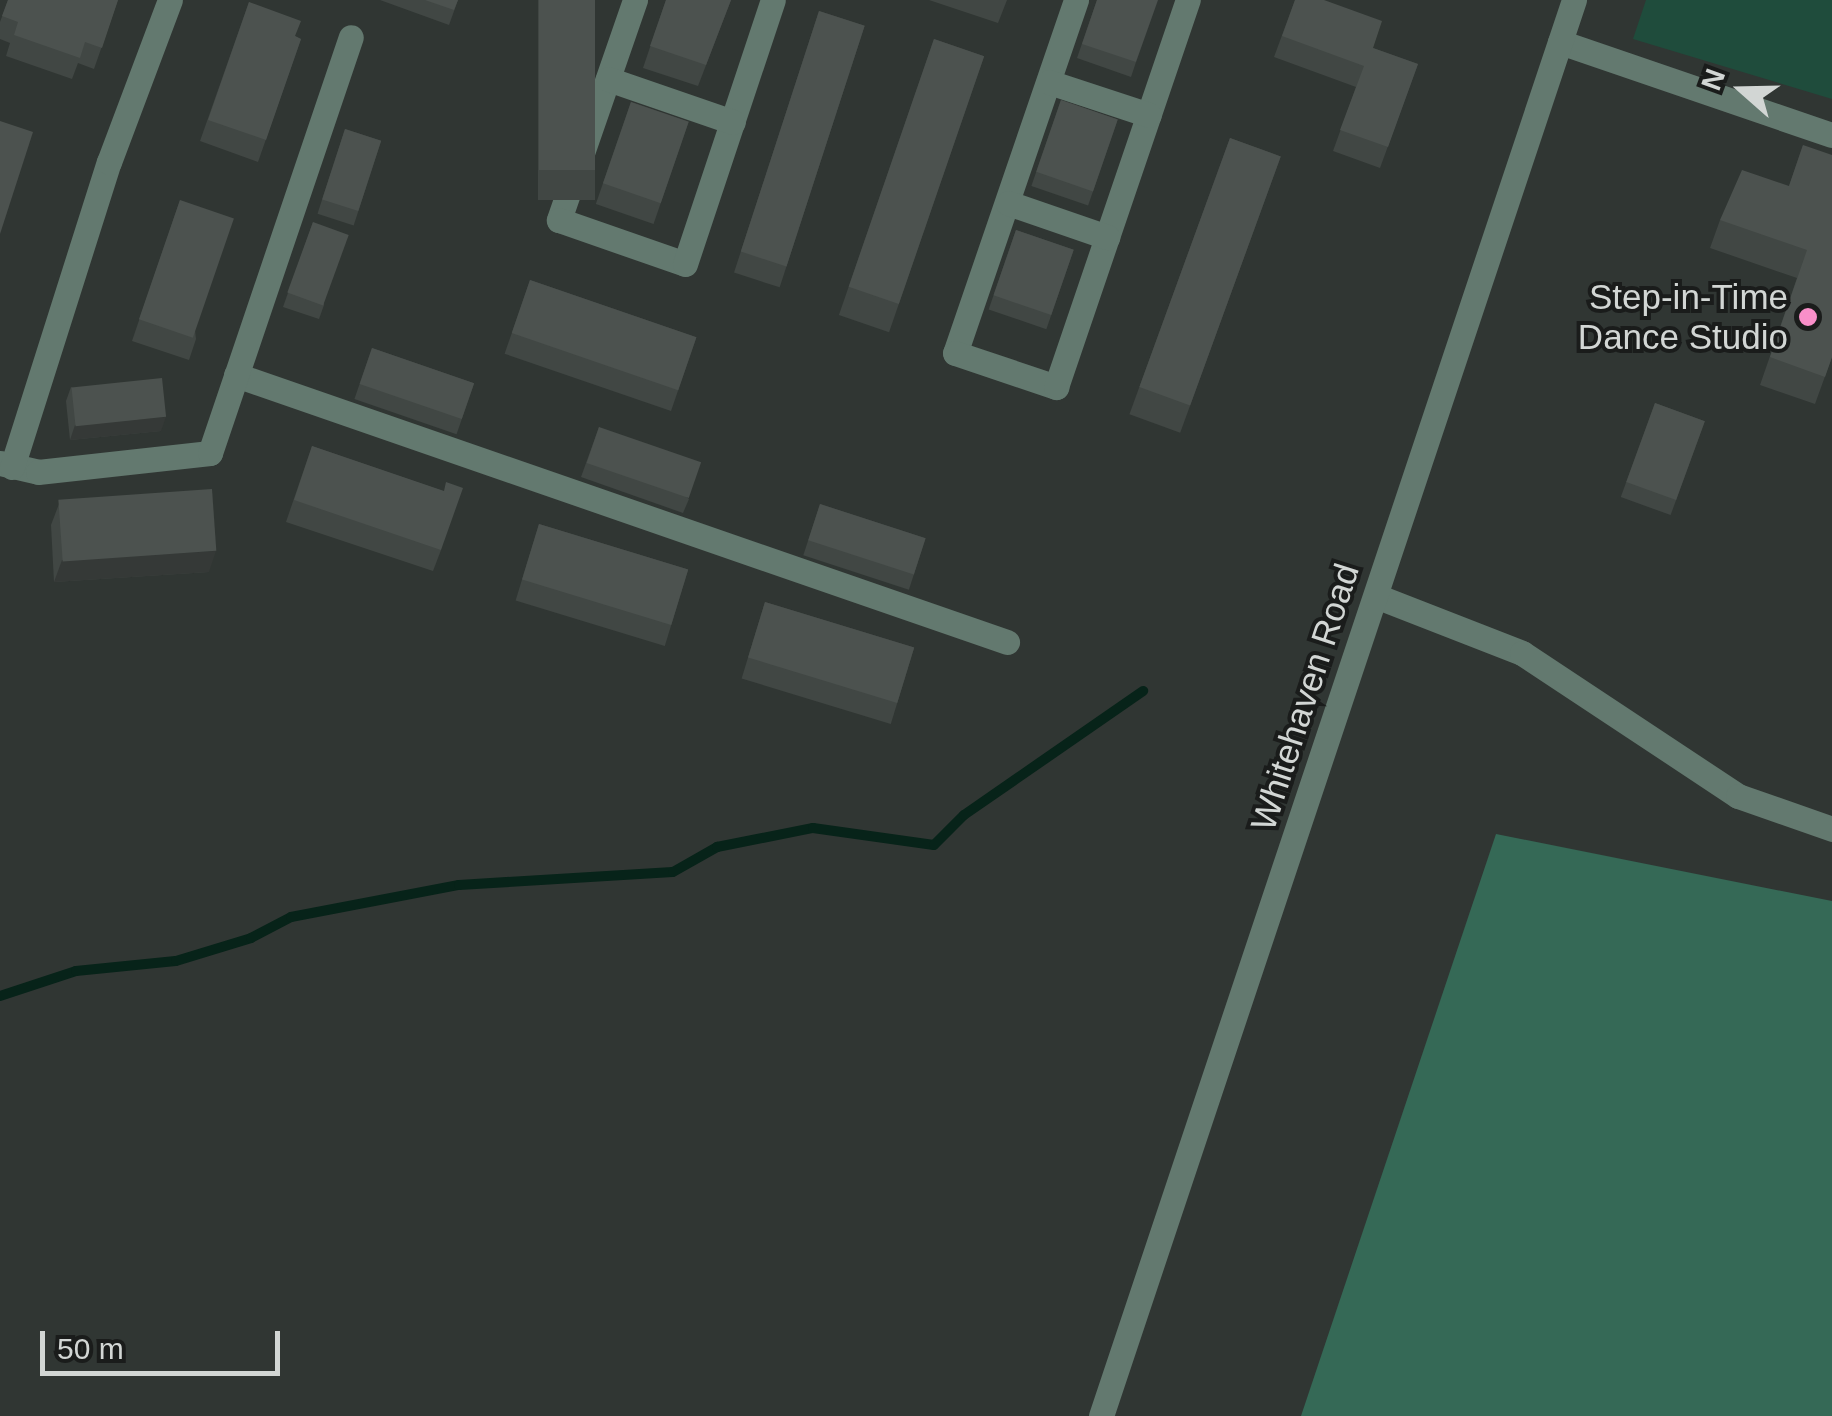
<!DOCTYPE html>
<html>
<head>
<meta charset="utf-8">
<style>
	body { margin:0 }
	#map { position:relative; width:1832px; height:1416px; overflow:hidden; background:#303633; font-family:Arial,sans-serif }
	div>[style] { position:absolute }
	.green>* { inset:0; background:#1f4c3c }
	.forest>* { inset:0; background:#356956 }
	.stream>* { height:10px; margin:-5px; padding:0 5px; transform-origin:5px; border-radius:5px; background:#072319 }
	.minor>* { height:25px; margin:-12.5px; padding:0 12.5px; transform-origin:12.5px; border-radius:12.5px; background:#63796f }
	.wall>* { inset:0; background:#414744; transform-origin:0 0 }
	.shaded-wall>* { inset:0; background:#353937 }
	.building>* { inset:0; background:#4c524f; transform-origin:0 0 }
	.dots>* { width:28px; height:28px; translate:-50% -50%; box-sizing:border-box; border:5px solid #1a1c1b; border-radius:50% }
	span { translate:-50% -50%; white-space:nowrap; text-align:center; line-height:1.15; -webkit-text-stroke:8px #1a1c1b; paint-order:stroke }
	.poi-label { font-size:35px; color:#d2d6d4 }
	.right { translate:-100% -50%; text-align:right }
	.street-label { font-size:35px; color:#d2d6d4 }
	.north { position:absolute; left:1692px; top:40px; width:100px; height:100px; -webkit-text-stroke:8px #1a1c1b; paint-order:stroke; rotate:290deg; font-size:28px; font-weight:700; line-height:40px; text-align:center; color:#d2d6d4 }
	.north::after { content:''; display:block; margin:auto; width:35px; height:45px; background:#d2d6d4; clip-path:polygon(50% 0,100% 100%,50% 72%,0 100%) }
	.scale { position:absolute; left:40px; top:1331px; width:240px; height:45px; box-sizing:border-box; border:5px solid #d2d6d4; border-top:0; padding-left:12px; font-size:30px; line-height:35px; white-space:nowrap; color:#d2d6d4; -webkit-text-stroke:8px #1a1c1b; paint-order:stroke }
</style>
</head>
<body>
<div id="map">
	<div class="green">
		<i style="clip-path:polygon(1646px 0,1832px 0,1832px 99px,1633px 39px)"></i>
	</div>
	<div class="forest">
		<i style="clip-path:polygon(1496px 834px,1832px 901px,1832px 1416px,1301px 1416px)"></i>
	</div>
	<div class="stream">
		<i style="left:0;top:996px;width:80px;rotate:-18.2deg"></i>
		<i style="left:76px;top:971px;width:100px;rotate:-5.7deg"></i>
		<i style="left:176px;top:961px;width:78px;rotate:-17deg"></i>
		<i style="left:251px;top:938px;width:45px;rotate:-27.7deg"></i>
		<i style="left:291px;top:917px;width:171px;rotate:-10.8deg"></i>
		<i style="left:459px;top:885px;width:214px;rotate:-3.5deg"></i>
		<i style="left:673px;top:872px;width:51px;rotate:-29.6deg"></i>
		<i style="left:717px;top:847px;width:98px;rotate:-11.2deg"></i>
		<i style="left:813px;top:828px;width:122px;rotate:8deg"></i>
		<i style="left:934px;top:845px;width:42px;rotate:-45deg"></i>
		<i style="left:964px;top:815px;width:218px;rotate:-34.7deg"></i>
	</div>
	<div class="minor">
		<i style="left:635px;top:0;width:233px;rotate:109.1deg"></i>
		<i style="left:559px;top:220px;width:133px;rotate:19.2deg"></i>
		<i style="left:685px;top:264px;width:278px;rotate:-71.6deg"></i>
		<i style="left:1076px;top:0;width:373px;rotate:108.9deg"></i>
		<i style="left:955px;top:353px;width:107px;rotate:18.6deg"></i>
		<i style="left:1056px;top:387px;width:409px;rotate:-71.2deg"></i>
		<i style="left:1560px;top:42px;width:287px;rotate:18.9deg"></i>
		<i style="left:608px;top:79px;width:132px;rotate:19deg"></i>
		<i style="left:1049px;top:82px;width:105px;rotate:18.3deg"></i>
		<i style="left:1008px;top:203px;width:105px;rotate:19deg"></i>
		<i style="left:236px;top:375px;width:816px;rotate:19.1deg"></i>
		<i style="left:0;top:463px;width:39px;rotate:13deg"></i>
		<i style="left:38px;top:472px;width:173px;rotate:-6.3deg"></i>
		<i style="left:210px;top:453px;width:439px;rotate:-71.3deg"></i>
		<i style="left:12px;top:467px;width:320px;rotate:-72.4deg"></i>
		<i style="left:109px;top:162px;width:173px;rotate:-69.4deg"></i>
		<i style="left:1376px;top:596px;width:157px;rotate:21.3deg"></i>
		<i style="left:1522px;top:653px;width:259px;rotate:33.5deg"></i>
		<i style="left:1738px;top:796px;width:100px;rotate:19.3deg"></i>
		<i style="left:1101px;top:1416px;width:1493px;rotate:-71.53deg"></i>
	</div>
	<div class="wall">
		<i style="clip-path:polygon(8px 0,118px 0,94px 69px,78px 63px,72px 79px,6px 56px,10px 43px,0 39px,0 22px)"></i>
		<i style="clip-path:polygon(380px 0,458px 0,449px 25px)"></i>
		<i style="left:538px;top:0;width:57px;height:200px"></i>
		<i style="clip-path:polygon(666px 0,731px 0,698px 86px,643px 68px)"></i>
		<i style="clip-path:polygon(929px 0,1007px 0,998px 23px)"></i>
		<i style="clip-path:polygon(1097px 0,1136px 62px,1131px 77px,1077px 58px)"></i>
		<i style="clip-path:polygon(1295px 0,1373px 48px,1418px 64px,1380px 168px,1333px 151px,1356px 87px,1274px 57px)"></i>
		<i style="clip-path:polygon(249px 2px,295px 36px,301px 39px,258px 162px,200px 141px)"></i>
		<i style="left:819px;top:11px;width:48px;height:275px;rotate:18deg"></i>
		<i style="left:934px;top:39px;width:53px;height:292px;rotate:19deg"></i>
		<i style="left:1061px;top:100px;width:60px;height:91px;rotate:19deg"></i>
		<i style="left:631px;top:102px;width:61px;height:108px;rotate:19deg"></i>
		<i style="left:345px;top:129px;width:38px;height:89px;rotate:18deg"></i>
		<i style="left:1230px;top:138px;width:54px;height:294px;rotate:20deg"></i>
		<i style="clip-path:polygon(1803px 145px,1832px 357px,1815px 404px,1760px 385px,1797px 278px,1710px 248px,1720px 220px,1789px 186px)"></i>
		<i style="clip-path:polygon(180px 200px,196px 339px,189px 360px,132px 341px)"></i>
		<i style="clip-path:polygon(313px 222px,324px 305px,319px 319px,283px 307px)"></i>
		<i style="left:1016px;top:230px;width:61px;height:84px;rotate:19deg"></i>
		<i style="left:530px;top:280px;width:176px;height:78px;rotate:19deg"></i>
		<i style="left:372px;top:348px;width:108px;height:54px;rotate:19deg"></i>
		<i style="clip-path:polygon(71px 387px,161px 431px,70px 440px,66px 401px)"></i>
		<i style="left:1655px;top:403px;width:53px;height:100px;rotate:20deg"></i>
		<i style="clip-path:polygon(599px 427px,689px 499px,683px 513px,581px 477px)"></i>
		<i style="clip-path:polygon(312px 446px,443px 491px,441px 550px,433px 571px,286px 522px)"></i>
		<i style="clip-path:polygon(59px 504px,209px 572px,54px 582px,51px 525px)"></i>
		<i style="left:820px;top:504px;width:111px;height:54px;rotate:18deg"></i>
		<i style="left:539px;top:524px;width:156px;height:80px;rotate:17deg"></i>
		<i style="left:765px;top:602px;width:156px;height:80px;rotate:17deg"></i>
	</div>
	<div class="shaded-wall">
		<i style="clip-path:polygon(166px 417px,161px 431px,70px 440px,75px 425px)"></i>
		<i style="clip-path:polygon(216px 551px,209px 572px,54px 582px,62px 560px)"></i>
	</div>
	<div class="building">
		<i style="clip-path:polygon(8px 0,118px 0,102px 48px,85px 42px,80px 58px,14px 35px,18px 22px,2px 16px)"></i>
		<i style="clip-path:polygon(425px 0,458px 0,454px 10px)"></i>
		<i style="left:539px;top:0;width:56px;height:170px"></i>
		<i style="clip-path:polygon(666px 0,731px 0,706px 65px,650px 46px)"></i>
		<i style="clip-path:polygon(1097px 0,1158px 0,1136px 62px,1082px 44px)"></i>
		<i style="clip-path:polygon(1295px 0,1324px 0,1382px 21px,1373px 48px,1418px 64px,1388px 147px,1340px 130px,1364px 66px,1282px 36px)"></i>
		<i style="clip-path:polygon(249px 2px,301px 21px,295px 36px,301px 39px,266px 140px,208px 120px)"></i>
		<i style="left:819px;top:11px;width:48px;height:253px;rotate:18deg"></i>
		<i style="left:934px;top:39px;width:53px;height:262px;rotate:19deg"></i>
		<i style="left:1061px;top:100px;width:60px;height:76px;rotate:19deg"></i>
		<i style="left:631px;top:102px;width:61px;height:86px;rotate:19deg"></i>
		<i style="clip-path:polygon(0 121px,33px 132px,0 234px)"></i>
		<i style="left:345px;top:129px;width:38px;height:74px;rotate:18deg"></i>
		<i style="left:1230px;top:138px;width:54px;height:265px;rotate:20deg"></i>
		<i style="clip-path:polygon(1803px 145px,1832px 155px,1832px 357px,1825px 377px,1770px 357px,1807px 250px,1720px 220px,1742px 170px,1789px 186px)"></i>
		<i style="left:180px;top:200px;width:57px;height:126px;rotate:19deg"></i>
		<i style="left:313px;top:222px;width:38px;height:75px;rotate:20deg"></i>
		<i style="left:1016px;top:230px;width:61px;height:69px;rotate:19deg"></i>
		<i style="left:530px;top:280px;width:176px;height:56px;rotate:19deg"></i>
		<i style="left:372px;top:348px;width:108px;height:38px;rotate:19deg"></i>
		<i style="left:162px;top:378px;width:39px;height:91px;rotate:84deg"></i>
		<i style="left:1655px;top:403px;width:53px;height:84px;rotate:20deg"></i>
		<i style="left:599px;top:427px;width:108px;height:38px;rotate:19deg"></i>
		<i style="clip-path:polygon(312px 446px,444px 491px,446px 482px,463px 488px,441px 550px,294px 500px)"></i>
		<i style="left:212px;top:489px;width:62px;height:154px;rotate:86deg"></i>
		<i style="left:820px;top:504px;width:111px;height:38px;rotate:18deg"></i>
		<i style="left:539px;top:524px;width:156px;height:58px;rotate:17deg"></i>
		<i style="left:765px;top:602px;width:156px;height:58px;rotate:17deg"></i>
	</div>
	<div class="dots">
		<i style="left:1808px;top:317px;background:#f98fc9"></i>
	</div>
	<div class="poi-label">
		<span class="right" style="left:1788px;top:317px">Step-in-Time<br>Dance Studio</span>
	</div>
	<div class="street-label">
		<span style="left:1305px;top:697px;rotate:-72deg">Whitehaven Road</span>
	</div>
	<div class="north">N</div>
	<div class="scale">50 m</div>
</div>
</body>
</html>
